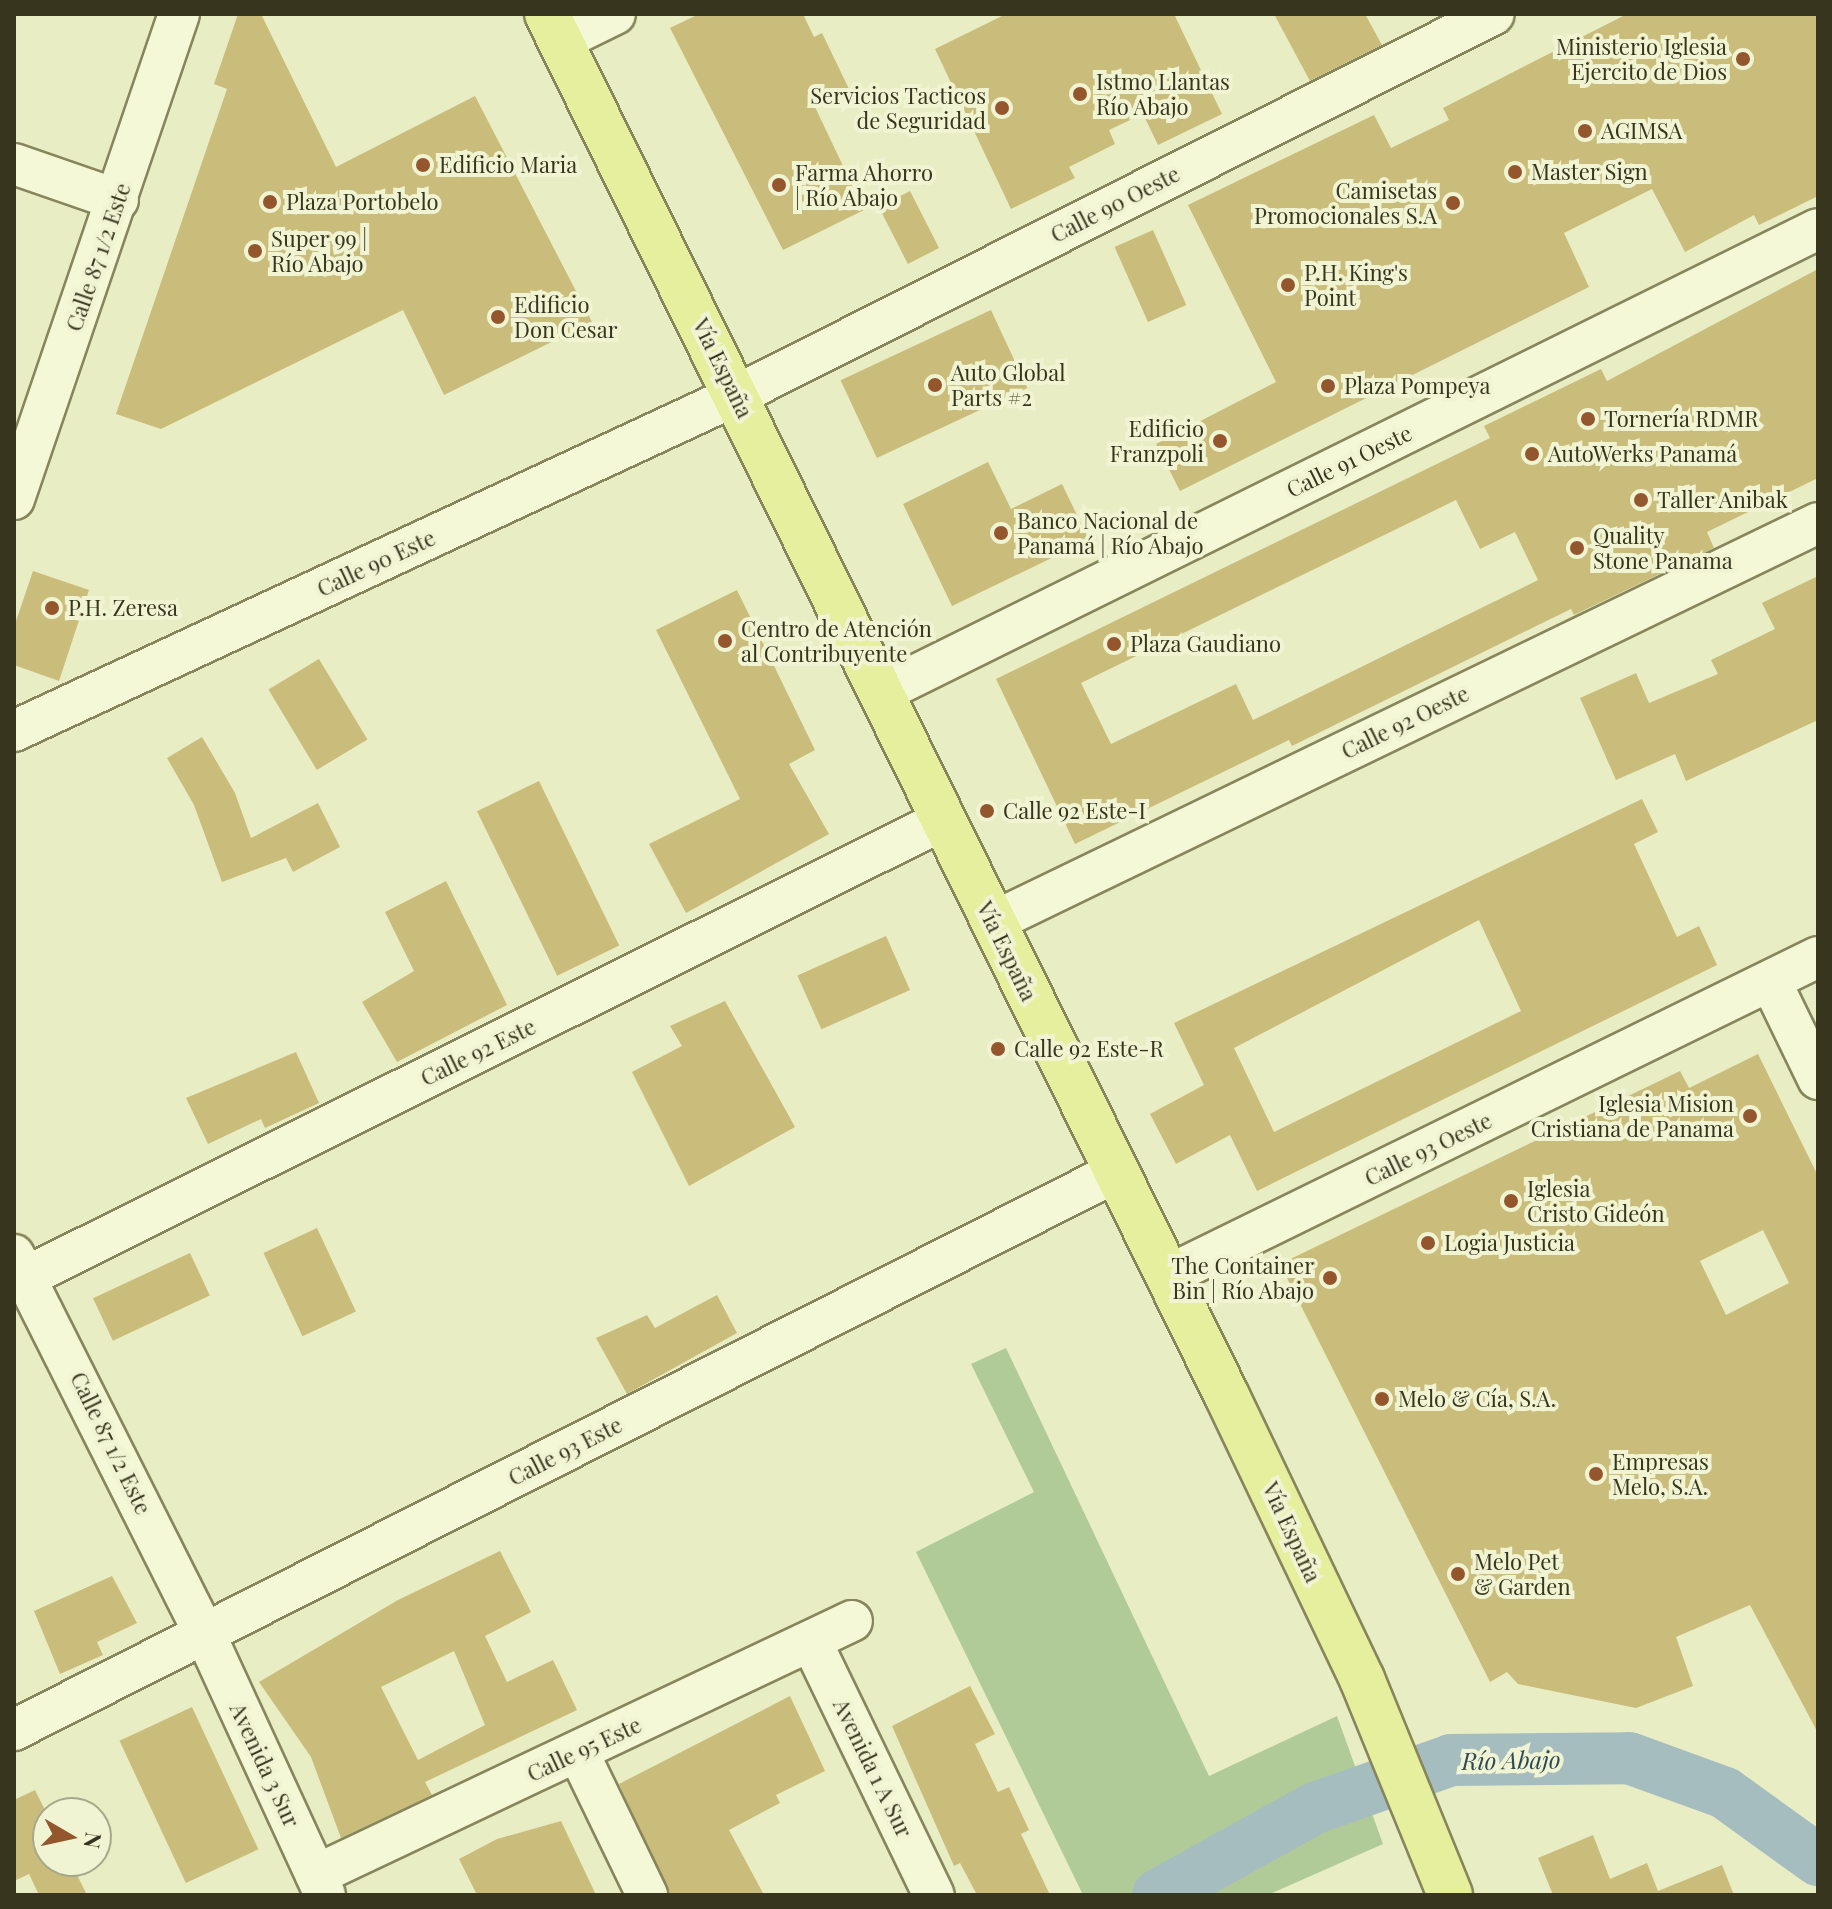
<!DOCTYPE html>
<html>
<head>
<meta charset="utf-8">
<style>
	body { margin:0 }
	#map { position:relative; width:1832px; height:1909px; overflow:hidden; background:#e8edc4; font-family:"Playfair Display",serif }
	div>[style] { position:absolute }
	.green>* { inset:0; background:#b0cb98 }
	.river>* { height:52px; margin:-26px; padding:0 26px; transform-origin:26px; border-radius:26px; background:#a6bdc0 }
	.building>* { inset:0; background:#cabd7b; transform-origin:0 0 }
	.roads { filter:drop-shadow(2px 0 #87855b) drop-shadow(-2px 0 #87855b) drop-shadow(0 2px #87855b) drop-shadow(0 -2px #87855b) }
	.minor>* { height:40px; margin:-20px; padding:0 20px; transform-origin:20px; border-radius:20px; background:#f4f8d7 }
	.major>* { height:44px; margin:-22px; padding:0 22px; transform-origin:22px; border-radius:22px; background:#e6ef9d }
	.dots>* { width:22px; height:22px; translate:-50% -50%; box-sizing:border-box; border:4px solid #f0f4d3; border-radius:50% }
	span { translate:-50% -50%; white-space:nowrap; text-align:center; line-height:1.15; -webkit-text-stroke:8px #f0f4d3; paint-order:stroke }
	.poi-label { font-size:22px; color:#37351e }
	.right { translate:-100% -50%; text-align:right }
	.left { translate:0 -50%; text-align:left }
	.street-label { font-size:22px; color:#37351e }
	.water-label { font-size:24px; color:#2e4857; font-style:italic }
	.frame { position:absolute; inset:0; border:16px solid #37351e; pointer-events:none }
	.north { position:absolute; left:32px; top:1797px; width:80px; height:80px; box-sizing:border-box; background:#f0f4d3; border:2px solid #a6a88b; border-radius:50%; rotate:99deg; font-size:22px; font-weight:700; line-height:32px; text-align:center; color:#37351e }
	.north::after { content:''; display:block; margin:auto; width:28px; height:36px; background:#94572d; clip-path:polygon(50% 0,100% 100%,50% 72%,0 100%) }
</style>
</head>
<body>
<div id="map">
	<div class="green">
		<i style="clip-path:polygon(1006px 1348px,1209px 1776px,1337px 1716px,1383px 1844px,1268px 1895px,1083px 1895px,916px 1552px,1034px 1492px,971px 1364px)"></i>
	</div>
	<div class="river">
		<i style="left:1158px;top:1895px;width:179px;rotate:-29deg"></i>
		<i style="left:1315px;top:1808px;width:144px;rotate:-19.4deg"></i>
		<i style="left:1451px;top:1760px;width:178px;rotate:-0.6deg"></i>
		<i style="left:1629px;top:1758px;width:102px;rotate:20deg"></i>
		<i style="left:1725px;top:1793px;width:115px;rotate:35.8deg"></i>
	</div>
	<div class="building">
		<i style="clip-path:polygon(238px 14px,261px 14px,336px 167px,475px 96px,592px 322px,444px 395px,403px 310px,161px 429px,116px 414px,227px 89px,214px 84px)"></i>
		<i style="clip-path:polygon(699px 14px,803px 14px,814px 37px,822px 33px,850px 91px,815px 107px,864px 210px,783px 250px,670px 28px)"></i>
		<i style="clip-path:polygon(1006px 14px,1174px 14px,1222px 114px,1158px 145px,1143px 114px,1109px 130px,1115px 144px,1069px 167px,1075px 178px,1011px 209px,935px 49px)"></i>
		<i style="clip-path:polygon(1274px 14px,1365px 14px,1382px 45px,1310px 81px)"></i>
		<i style="clip-path:polygon(1627px 14px,1818px 14px,1818px 196px,1759px 225px,1754px 215px,1685px 252px,1652px 189px,1564px 233px,1589px 287px,1180px 491px,1156px 444px,1276px 382px,1188px 205px,1374px 115px,1391px 148px,1449px 120px,1443px 108px)"></i>
		<i style="left:910px;top:191px;width:64px;height:35px;rotate:63deg"></i>
		<i style="left:1153px;top:230px;width:82px;height:42px;rotate:66deg"></i>
		<i style="clip-path:polygon(evenodd,1818px 269px,1818px 478px,1707px 532px,1714px 548px,1574px 615px,1571px 609px,1292px 746px,1289px 740px,1075px 844px,996px 679px,1490px 438px,1484px 426px,1601px 369px,1607px 381px,1818px 269px,1456px 500px,1480px 549px,1515px 532px,1538px 580px,1253px 720px,1236px 684px,1111px 744px,1081px 683px,1456px 500px)"></i>
		<i style="left:991px;top:310px;width:86px;height:166px;rotate:65deg"></i>
		<i style="clip-path:polygon(988px 462px,1011px 509px,1062px 484px,1089px 540px,952px 606px,903px 504px)"></i>
		<i style="clip-path:polygon(33px 571px,89px 590px,59px 681px,14px 665px,14px 627px)"></i>
		<i style="clip-path:polygon(1818px 576px,1818px 720px,1686px 781px,1675px 754px,1616px 780px,1580px 698px,1636px 673px,1649px 703px,1718px 674px,1711px 660px,1775px 629px,1762px 603px)"></i>
		<i style="clip-path:polygon(737px 590px,815px 750px,789px 764px,829px 834px,686px 913px,649px 844px,740px 799px,656px 630px)"></i>
		<i style="left:319px;top:659px;width:94px;height:59px;rotate:59deg"></i>
		<i style="clip-path:polygon(202px 737px,235px 793px,251px 838px,318px 803px,340px 847px,293px 872px,286px 858px,222px 882px,194px 805px,167px 758px)"></i>
		<i style="left:539px;top:781px;width:183px;height:69px;rotate:64deg"></i>
		<i style="clip-path:polygon(evenodd,1642px 799px,1658px 832px,1634px 844px,1677px 937px,1699px 926px,1717px 965px,1257px 1191px,1230px 1135px,1176px 1164px,1150px 1114px,1204px 1085px,1174px 1023px,1642px 799px,1479px 920px,1521px 1011px,1274px 1132px,1234px 1048px,1479px 920px)"></i>
		<i style="clip-path:polygon(446px 881px,507px 1005px,397px 1062px,362px 1002px,414px 971px,385px 912px)"></i>
		<i style="left:886px;top:936px;width:59px;height:97px;rotate:66deg"></i>
		<i style="clip-path:polygon(725px 1001px,795px 1127px,689px 1186px,632px 1072px,682px 1046px,670px 1026px)"></i>
		<i style="clip-path:polygon(296px 1052px,319px 1103px,265px 1128px,261px 1119px,208px 1144px,186px 1098px)"></i>
		<i style="clip-path:polygon(evenodd,1758px 1054px,1818px 1176px,1818px 1733px,1750px 1605px,1676px 1637px,1693px 1686px,1636px 1708px,1518px 1684px,1507px 1672px,1490px 1682px,1280px 1264px,1680px 1071px,1689px 1088px,1758px 1054px,1763px 1230px,1789px 1283px,1726px 1315px,1700px 1261px,1763px 1230px)"></i>
		<i style="left:317px;top:1228px;width:92px;height:59px;rotate:65deg"></i>
		<i style="left:190px;top:1253px;width:47px;height:107px;rotate:65deg"></i>
		<i style="clip-path:polygon(717px 1295px,737px 1333px,627px 1394px,596px 1338px,647px 1315px,655px 1328px)"></i>
		<i style="clip-path:polygon(evenodd,500px 1551px,531px 1612px,485px 1636px,507px 1682px,553px 1660px,577px 1710px,425px 1782px,432px 1795px,341px 1838px,311px 1757px,259px 1682px,398px 1600px,500px 1551px,454px 1651px,485px 1725px,418px 1760px,381px 1687px,454px 1651px)"></i>
		<i style="clip-path:polygon(112px 1576px,137px 1623px,97px 1642px,103px 1655px,60px 1674px,34px 1611px)"></i>
		<i style="clip-path:polygon(970px 1686px,995px 1734px,975px 1744px,998px 1792px,1009px 1787px,1029px 1830px,1021px 1834px,1050px 1895px,977px 1895px,960px 1863px,954px 1866px,892px 1726px)"></i>
		<i style="clip-path:polygon(790px 1696px,825px 1771px,776px 1795px,780px 1803px,729px 1830px,764px 1895px,670px 1895px,619px 1784px)"></i>
		<i style="left:192px;top:1707px;width:157px;height:80px;rotate:65deg"></i>
		<i style="clip-path:polygon(35px 1790px,48px 1816px,48px 1861px,70px 1861px,87px 1895px,39px 1895px,29px 1874px,14px 1881px,14px 1800px)"></i>
		<i style="clip-path:polygon(561px 1821px,596px 1895px,477px 1895px,459px 1859px,497px 1839px)"></i>
		<i style="clip-path:polygon(1593px 1835px,1610px 1879px,1647px 1863px,1658px 1891px,1722px 1865px,1734px 1895px,1553px 1895px,1538px 1858px)"></i>
	</div>
	<div class="roads">
		<div class="minor">
			<i style="left:560px;top:41px;width:61px;rotate:-26.1deg"></i>
			<i style="left:14px;top:164px;width:110px;rotate:19.1deg"></i>
			<i style="left:14px;top:499px;width:512px;rotate:-71.21deg"></i>
			<i style="left:880px;top:693px;width:1046px;rotate:-26.32deg"></i>
			<i style="left:14px;top:731px;width:797px;rotate:-24.93deg"></i>
			<i style="left:737px;top:395px;width:847px;rotate:-26.72deg"></i>
			<i style="left:993px;top:922px;width:916px;rotate:-25.81deg"></i>
			<i style="left:1771px;top:982px;width:108px;rotate:64.1deg"></i>
			<i style="left:14px;top:1255px;width:424px;rotate:63.3deg"></i>
			<i style="left:205px;top:1634px;width:287px;rotate:65.3deg"></i>
			<i style="left:1167px;top:1276px;width:725px;rotate:-26.11deg"></i>
			<i style="left:14px;top:1283px;width:1036px;rotate:-26.49deg"></i>
			<i style="left:811px;top:1641px;width:282px;rotate:64.2deg"></i>
			<i style="left:14px;top:1730px;width:1235px;rotate:-26.86deg"></i>
			<i style="left:578px;top:1752px;width:159px;rotate:64.2deg"></i>
			<i style="left:316px;top:1875px;width:593px;rotate:-25.36deg"></i>
		</div>
		<div class="major">
			<i style="left:547px;top:14px;width:1540px;rotate:63.8deg"></i>
			<i style="left:1227px;top:1396px;width:314px;rotate:64.5deg"></i>
			<i style="left:1362px;top:1679px;width:233px;rotate:67.8deg"></i>
		</div>
	</div>
	<div class="dots">
		<i style="left:1743px;top:59px;background:#94572d"></i>
		<i style="left:1080px;top:94px;background:#94572d"></i>
		<i style="left:1002px;top:108px;background:#94572d"></i>
		<i style="left:1585px;top:131px;background:#94572d"></i>
		<i style="left:423px;top:165px;background:#94572d"></i>
		<i style="left:1515px;top:172px;background:#94572d"></i>
		<i style="left:779px;top:185px;background:#94572d"></i>
		<i style="left:270px;top:202px;background:#94572d"></i>
		<i style="left:1453px;top:203px;background:#94572d"></i>
		<i style="left:255px;top:251px;background:#94572d"></i>
		<i style="left:1288px;top:285px;background:#94572d"></i>
		<i style="left:498px;top:317px;background:#94572d"></i>
		<i style="left:935px;top:385px;background:#94572d"></i>
		<i style="left:1328px;top:386px;background:#94572d"></i>
		<i style="left:1588px;top:419px;background:#94572d"></i>
		<i style="left:1220px;top:441px;background:#94572d"></i>
		<i style="left:1532px;top:454px;background:#94572d"></i>
		<i style="left:1641px;top:500px;background:#94572d"></i>
		<i style="left:1001px;top:533px;background:#94572d"></i>
		<i style="left:1577px;top:548px;background:#94572d"></i>
		<i style="left:52px;top:608px;background:#94572d"></i>
		<i style="left:725px;top:641px;background:#94572d"></i>
		<i style="left:1114px;top:644px;background:#94572d"></i>
		<i style="left:987px;top:811px;background:#94572d"></i>
		<i style="left:998px;top:1049px;background:#94572d"></i>
		<i style="left:1750px;top:1116px;background:#94572d"></i>
		<i style="left:1511px;top:1201px;background:#94572d"></i>
		<i style="left:1428px;top:1243px;background:#94572d"></i>
		<i style="left:1330px;top:1278px;background:#94572d"></i>
		<i style="left:1382px;top:1399px;background:#94572d"></i>
		<i style="left:1596px;top:1474px;background:#94572d"></i>
		<i style="left:1458px;top:1574px;background:#94572d"></i>
	</div>
	<div class="poi-label">
		<span class="right" style="left:1727px;top:59px">Ministerio Iglesia<br>Ejercito de Dios</span>
		<span class="left" style="left:1096px;top:94px">Istmo Llantas<br>Río Abajo</span>
		<span class="right" style="left:986px;top:108px">Servicios Tacticos<br>de Seguridad</span>
		<span class="left" style="left:1601px;top:131px">AGIMSA</span>
		<span class="left" style="left:439px;top:165px">Edificio Maria</span>
		<span class="left" style="left:795px;top:185px">Farma Ahorro<br>| Río Abajo</span>
		<span class="left" style="left:1531px;top:172px">Master Sign</span>
		<span class="right" style="left:1437px;top:203px">Camisetas<br>Promocionales S.A</span>
		<span class="left" style="left:286px;top:202px">Plaza Portobelo</span>
		<span class="left" style="left:271px;top:251px">Super 99 |<br>Río Abajo</span>
		<span class="left" style="left:1304px;top:285px">P.H. King's<br>Point</span>
		<span class="left" style="left:514px;top:317px">Edificio<br>Don Cesar</span>
		<span class="left" style="left:951px;top:385px">Auto Global<br>Parts #2</span>
		<span class="left" style="left:1344px;top:386px">Plaza Pompeya</span>
		<span class="left" style="left:1604px;top:419px">Tornería RDMR</span>
		<span class="right" style="left:1204px;top:441px">Edificio<br>Franzpoli</span>
		<span class="left" style="left:1548px;top:454px">AutoWerks Panamá</span>
		<span class="left" style="left:1657px;top:500px">Taller Anibak</span>
		<span class="left" style="left:1017px;top:533px">Banco Nacional de<br>Panamá | Río Abajo</span>
		<span class="left" style="left:1593px;top:548px">Quality<br>Stone Panama</span>
		<span class="left" style="left:68px;top:608px">P.H. Zeresa</span>
		<span class="left" style="left:741px;top:641px">Centro de Atención<br>al Contribuyente</span>
		<span class="left" style="left:1130px;top:644px">Plaza Gaudiano</span>
		<span class="left" style="left:1003px;top:811px">Calle 92 Este-I</span>
		<span class="left" style="left:1014px;top:1049px">Calle 92 Este-R</span>
		<span class="right" style="left:1734px;top:1116px">Iglesia Mision<br>Cristiana de Panama</span>
		<span class="left" style="left:1527px;top:1201px">Iglesia<br>Cristo Gideón</span>
		<span class="left" style="left:1444px;top:1243px">Logia Justicia</span>
		<span class="right" style="left:1314px;top:1278px">The Container<br>Bin | Río Abajo</span>
		<span class="left" style="left:1398px;top:1399px">Melo &amp; Cía, S.A.</span>
		<span class="left" style="left:1612px;top:1474px">Empresas<br>Melo, S.A.</span>
		<span class="left" style="left:1474px;top:1574px">Melo Pet<br>&amp; Garden</span>
	</div>
	<div class="street-label">
		<span style="left:1115px;top:204px;rotate:-27deg">Calle 90 Oeste</span>
		<span style="left:98px;top:257px;rotate:-71deg">Calle 87 1/2 Este</span>
		<span style="left:723px;top:368px;rotate:64deg">Vía España</span>
		<span style="left:1349px;top:461px;rotate:-26deg">Calle 91 Oeste</span>
		<span style="left:376px;top:563px;rotate:-25deg">Calle 90 Este</span>
		<span style="left:1405px;top:722px;rotate:-26deg">Calle 92 Oeste</span>
		<span style="left:1007px;top:951px;rotate:64deg">Vía España</span>
		<span style="left:478px;top:1052px;rotate:-26deg">Calle 92 Este</span>
		<span style="left:1428px;top:1149px;rotate:-26deg">Calle 93 Oeste</span>
		<span style="left:111px;top:1443px;rotate:64deg">Calle 87 1/2 Este</span>
		<span style="left:565px;top:1451px;rotate:-27deg">Calle 93 Este</span>
		<span style="left:1292px;top:1532px;rotate:65deg">Vía España</span>
		<span style="left:584px;top:1749px;rotate:-25deg">Calle 95 Este</span>
		<span style="left:265px;top:1765px;rotate:65deg">Avenida 3 Sur</span>
		<span style="left:873px;top:1768px;rotate:64deg">Avenida 1 A Sur</span>
	</div>
	<div class="water-label">
		<span style="left:1511px;top:1760px;rotate:-1deg">Río Abajo</span>
	</div>
	<div class="frame"></div>
	<div class="north">N</div>
</div>
</body>
</html>
